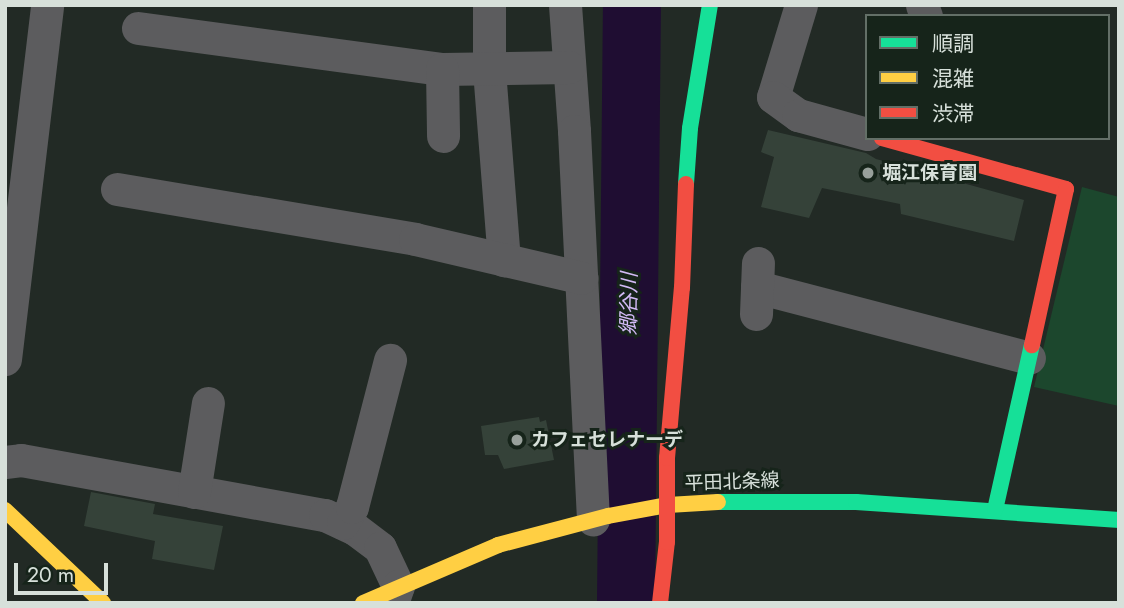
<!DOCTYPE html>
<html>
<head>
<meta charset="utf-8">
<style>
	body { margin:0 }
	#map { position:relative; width:1124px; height:608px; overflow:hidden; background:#222a25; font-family:Jost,"Noto Sans JP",sans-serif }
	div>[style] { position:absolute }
	.green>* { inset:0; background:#1c472d }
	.river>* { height:58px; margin:-29px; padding:0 29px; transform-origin:29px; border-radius:29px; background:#1f0d32 }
	.building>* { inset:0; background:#354239 }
	.street>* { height:33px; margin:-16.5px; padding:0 16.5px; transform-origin:16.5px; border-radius:16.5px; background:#5c5c5e }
	.fast>* { height:16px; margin:-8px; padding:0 8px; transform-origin:8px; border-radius:8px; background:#16e098 }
	.slow>* { height:16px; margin:-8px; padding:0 8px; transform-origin:8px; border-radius:8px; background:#ffcf43 }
	.jam>* { height:16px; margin:-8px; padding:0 8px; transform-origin:8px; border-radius:8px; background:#f24e42 }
	.dots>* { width:19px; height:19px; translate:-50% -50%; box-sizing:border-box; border:4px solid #16241a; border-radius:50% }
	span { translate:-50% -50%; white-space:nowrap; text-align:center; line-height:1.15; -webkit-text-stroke:6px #16241a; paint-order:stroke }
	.poi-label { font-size:19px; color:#d7e0da; font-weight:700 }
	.left { translate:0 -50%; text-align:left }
	.street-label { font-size:19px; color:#d7e0da }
	.water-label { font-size:21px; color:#d2baf5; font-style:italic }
	.frame { position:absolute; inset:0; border:7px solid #d7e0da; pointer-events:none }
	.legend { position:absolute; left:865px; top:14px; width:245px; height:126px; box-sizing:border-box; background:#16241a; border:2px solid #636f67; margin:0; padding:9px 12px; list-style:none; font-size:21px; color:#d7e0da }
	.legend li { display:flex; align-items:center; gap:14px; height:35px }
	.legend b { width:35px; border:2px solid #636f67 }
	.scale { position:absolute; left:14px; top:563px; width:94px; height:32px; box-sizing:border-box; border:4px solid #d7e0da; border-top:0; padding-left:9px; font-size:21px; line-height:24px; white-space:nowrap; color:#d7e0da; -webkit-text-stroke:5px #16241a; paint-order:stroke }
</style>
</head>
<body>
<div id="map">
	<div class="green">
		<i style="clip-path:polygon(1082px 187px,1119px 197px,1119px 406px,1034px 387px)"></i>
	</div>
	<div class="river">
		<i style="left:626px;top:603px;width:598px;rotate:-89.43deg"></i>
	</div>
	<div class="building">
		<i style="clip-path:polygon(768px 130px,866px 153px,876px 159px,1024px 200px,1014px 241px,901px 214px,900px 204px,822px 188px,809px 218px,761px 207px,774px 157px,761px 152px)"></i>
		<i style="clip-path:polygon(539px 417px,540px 422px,546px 420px,554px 460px,504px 469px,498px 455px,485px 455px,481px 426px)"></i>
		<i style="clip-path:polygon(91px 492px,155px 504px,153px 514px,223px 526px,214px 570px,152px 559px,155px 541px,84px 526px)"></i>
	</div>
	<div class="street">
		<i style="left:489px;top:5px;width:65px;rotate:90deg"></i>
		<i style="left:489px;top:70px;width:191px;rotate:85.5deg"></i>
		<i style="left:565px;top:5px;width:126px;rotate:85.9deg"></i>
		<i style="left:574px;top:131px;width:389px;rotate:87.2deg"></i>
		<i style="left:801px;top:5px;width:96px;rotate:106.9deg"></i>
		<i style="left:773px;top:97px;width:31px;rotate:36deg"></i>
		<i style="left:798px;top:115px;width:72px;rotate:15.4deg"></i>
		<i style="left:922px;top:5px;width:12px;rotate:70deg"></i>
		<i style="left:138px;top:28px;width:307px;rotate:7.7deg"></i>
		<i style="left:442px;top:69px;width:127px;rotate:-0.9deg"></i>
		<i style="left:442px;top:69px;width:67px;rotate:89.1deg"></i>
		<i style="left:117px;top:189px;width:302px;rotate:9.5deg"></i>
		<i style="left:415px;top:239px;width:171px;rotate:13.1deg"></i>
		<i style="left:757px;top:287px;width:281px;rotate:14.6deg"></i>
		<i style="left:756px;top:314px;width:51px;rotate:-87.8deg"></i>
		<i style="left:5px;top:359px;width:356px;rotate:-83.2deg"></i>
		<i style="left:5px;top:462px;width:16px;rotate:-7deg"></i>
		<i style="left:21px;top:460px;width:309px;rotate:10.3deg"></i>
		<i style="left:325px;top:515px;width:33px;rotate:25deg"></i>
		<i style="left:355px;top:529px;width:31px;rotate:37deg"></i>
		<i style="left:380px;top:548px;width:42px;rotate:64.7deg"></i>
		<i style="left:398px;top:586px;width:18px;rotate:109deg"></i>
		<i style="left:194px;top:492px;width:90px;rotate:-81.1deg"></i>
		<i style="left:343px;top:523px;width:18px;rotate:-61deg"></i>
		<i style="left:352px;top:507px;width:152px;rotate:-75.5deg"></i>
	</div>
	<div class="fast">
		<i style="left:686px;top:184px;width:56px;rotate:-85.9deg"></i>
		<i style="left:690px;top:128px;width:125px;rotate:-80.8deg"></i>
		<i style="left:718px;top:502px;width:138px"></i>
		<i style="left:856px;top:502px;width:264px;rotate:3.9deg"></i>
		<i style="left:995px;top:510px;width:169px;rotate:-77.4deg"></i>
	</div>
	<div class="slow">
		<i style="left:5px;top:510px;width:135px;rotate:43.5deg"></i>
		<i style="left:363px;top:603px;width:147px;rotate:-23.2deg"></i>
		<i style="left:498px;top:545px;width:114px;rotate:-14.8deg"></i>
		<i style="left:608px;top:516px;width:61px;rotate:-10.4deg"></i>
		<i style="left:668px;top:505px;width:50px;rotate:-3.4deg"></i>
	</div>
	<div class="jam">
		<i style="left:882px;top:138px;width:191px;rotate:15.5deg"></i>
		<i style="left:1066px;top:189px;width:160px;rotate:102.3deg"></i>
		<i style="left:660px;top:603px;width:61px;rotate:-83.5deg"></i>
		<i style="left:667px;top:542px;width:84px;rotate:-90deg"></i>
		<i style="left:667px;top:458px;width:171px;rotate:-85deg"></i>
		<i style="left:682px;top:288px;width:104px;rotate:-87.8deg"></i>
	</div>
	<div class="dots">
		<i style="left:868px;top:173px;background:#98a09b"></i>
		<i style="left:517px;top:440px;background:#98a09b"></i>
	</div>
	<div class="poi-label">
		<span class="left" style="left:882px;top:173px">堀江保育園</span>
		<span class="left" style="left:531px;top:440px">カフェセレナーデ</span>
	</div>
	<div class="street-label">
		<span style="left:732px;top:482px;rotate:-2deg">平田北条線</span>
	</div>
	<div class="water-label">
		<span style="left:629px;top:304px;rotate:-89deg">郷谷川</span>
	</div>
	<div class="frame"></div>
	<ul class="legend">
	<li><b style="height:9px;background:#16e098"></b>順調</li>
	<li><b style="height:9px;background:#ffcf43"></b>混雑</li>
	<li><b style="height:9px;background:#f24e42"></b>渋滞</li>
	</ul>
	<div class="scale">20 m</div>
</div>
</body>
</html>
